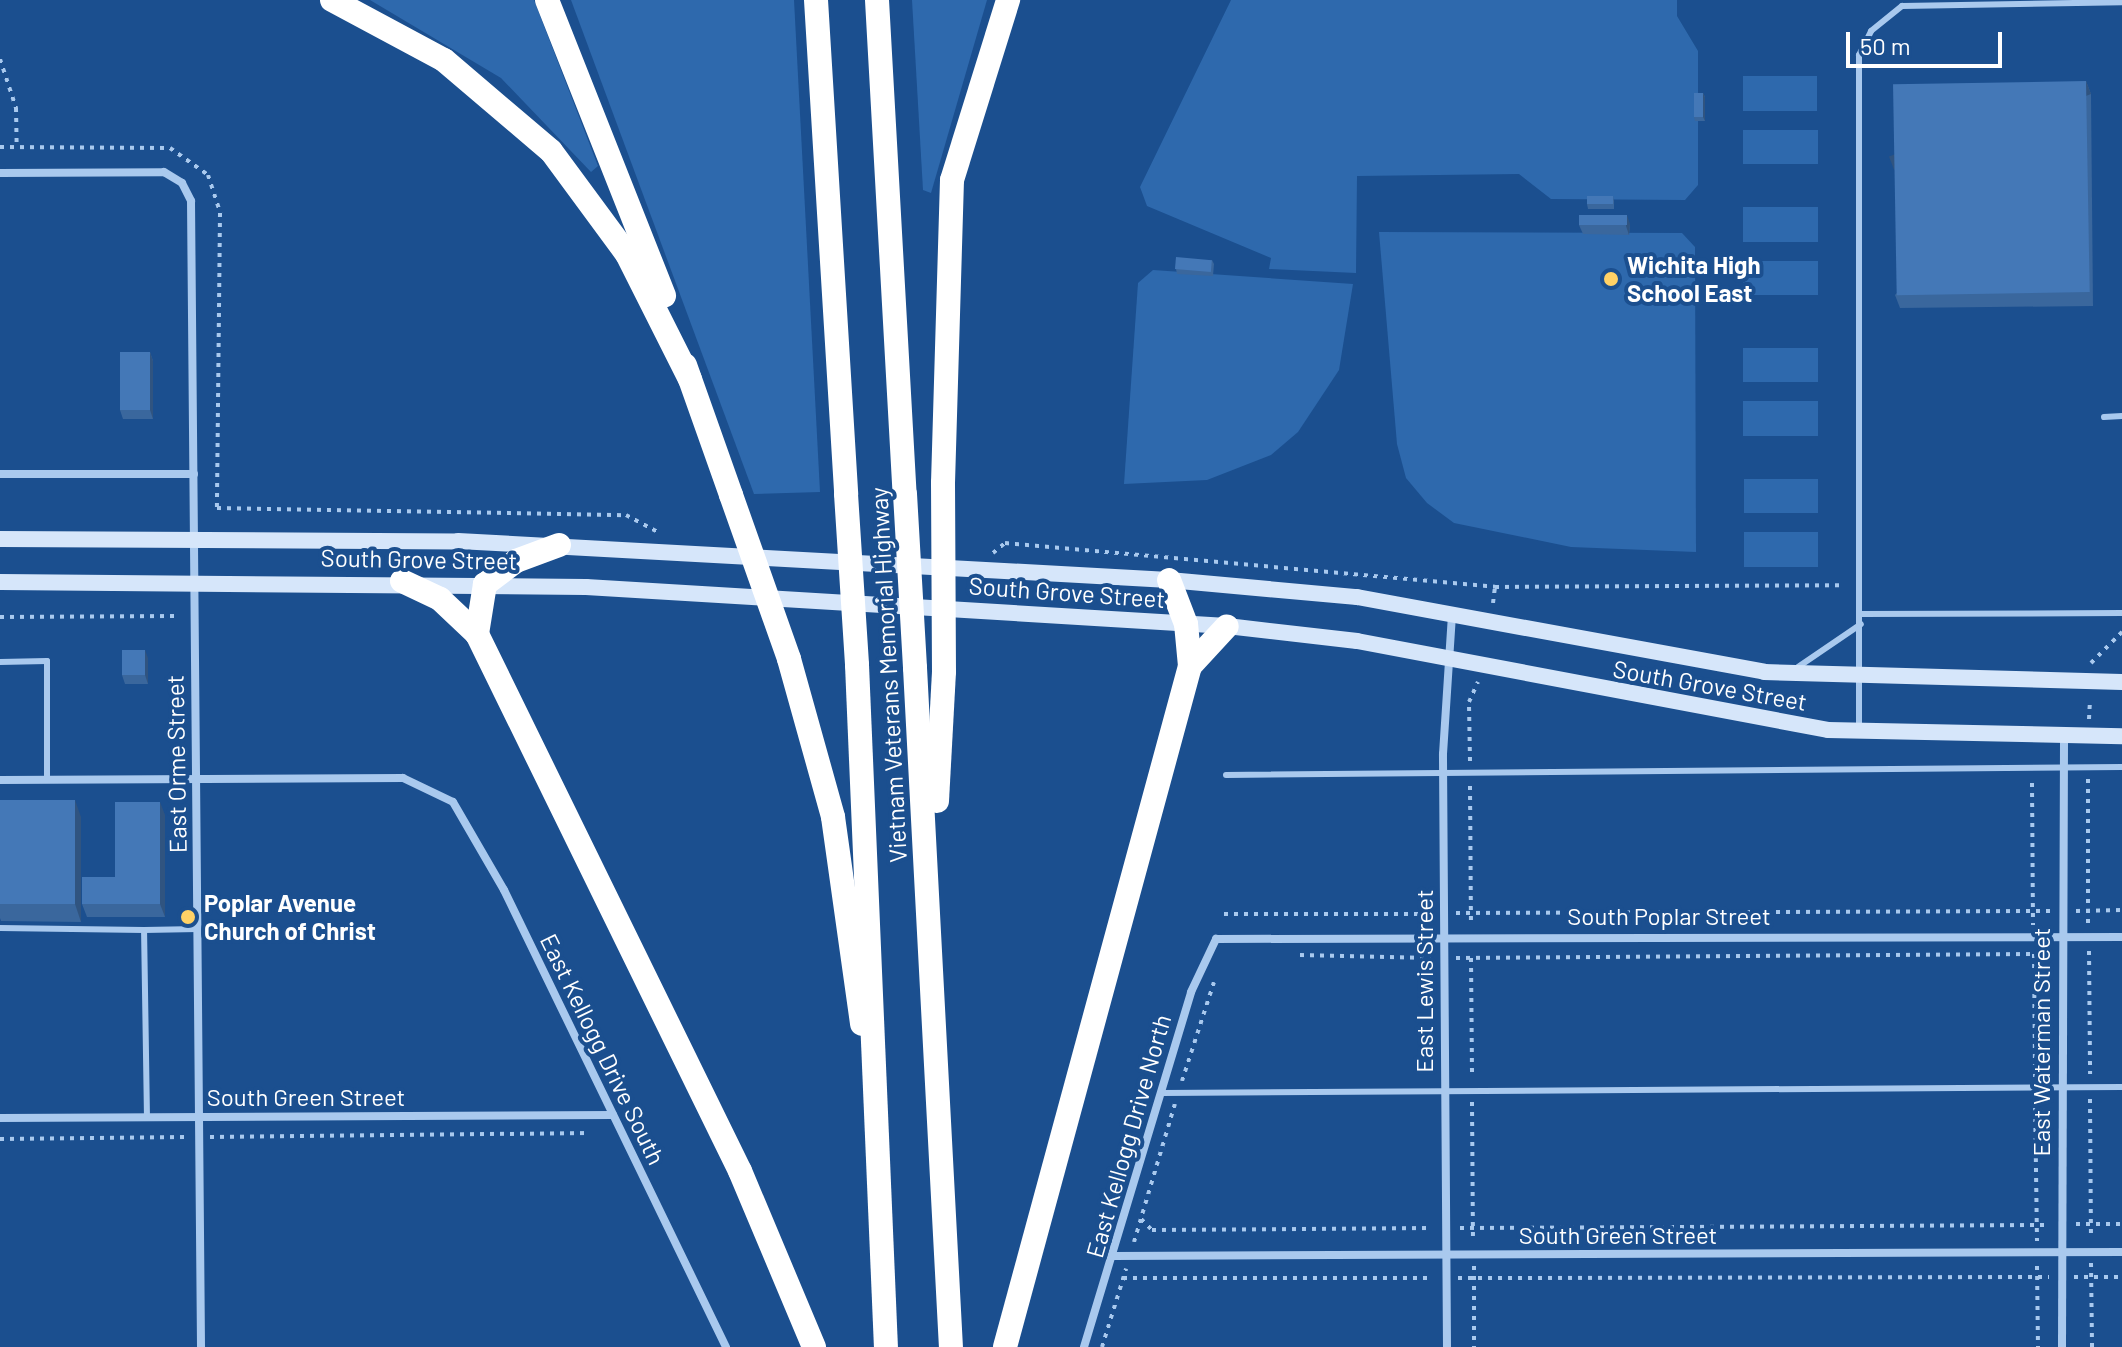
<!DOCTYPE html>
<html>
<head>
<meta charset="utf-8">
<style>
	body { margin:0 }
	#map { position:relative; width:2122px; height:1347px; overflow:hidden; background:#1b4f8f; font-family:Barlow,sans-serif }
	div>[style] { position:absolute }
	.green>* { inset:0; background:#2e69ad; transform-origin:0 0 }
	.path>* { height:4px; margin-top:-2px; transform-origin:0; background:repeating-linear-gradient(90deg,#a9c9ee 0 4px,transparent 0 10px) }
	.lane>* { height:6px; margin:-3px; padding:0 3px; transform-origin:3px; border-radius:3px; background:#a9c9ee }
	.street>* { height:8px; margin:-4px; padding:0 4px; transform-origin:4px; border-radius:4px; background:#a9c9ee }
	.secondary>* { height:16px; margin:-8px; padding:0 8px; transform-origin:8px; border-radius:8px; background:#d6e6fa }
	.highway>* { height:24px; margin:-12px; padding:0 12px; transform-origin:12px; border-radius:12px; background:#fff }
	.highway-bridge>* { height:24px; margin:-12px; padding:0 12px; transform-origin:12px; border-radius:12px; background:#fff }
	.wall>* { inset:0; background:#3a679d }
	.shaded-wall>* { inset:0; background:#305480; transform-origin:0 0 }
	.building>* { inset:0; background:#4478b7; transform-origin:0 0 }
	.dots>* { width:22px; height:22px; translate:-50% -50%; box-sizing:border-box; border:4px solid #1b4f8f; border-radius:50% }
	span { translate:-50% -50%; white-space:nowrap; text-align:center; line-height:1.15; -webkit-text-stroke:8px #1b4f8f; paint-order:stroke }
	.poi-label { font-size:24px; color:#fff; font-weight:700 }
	.left { translate:0 -50%; text-align:left }
	.street-label { font-size:24px; color:#fff }
	.scale { position:absolute; left:1846px; top:32px; width:156px; height:36px; box-sizing:border-box; border:4px solid #fff; border-top:0; padding-left:10px; font-size:24px; line-height:28px; white-space:nowrap; color:#fff; -webkit-text-stroke:6px #1b4f8f; paint-order:stroke }
</style>
</head>
<body>
<div id="map">
	<div class="green">
		<i style="clip-path:polygon(370px 0,534px 0,598px 166px,591px 172px,501px 78px)"></i>
		<i style="clip-path:polygon(571px 0,794px 0,820px 492px,754px 494px)"></i>
		<i style="clip-path:polygon(912px 0,987px 0,931px 193px,923px 190px)"></i>
		<i style="clip-path:polygon(1231px 0,1677px 0,1677px 16px,1698px 51px,1698px 185px,1685px 200px,1551px 199px,1519px 174px,1357px 176px,1356px 273px,1269px 269px,1271px 258px,1147px 206px,1140px 187px)"></i>
		<i style="left:1743px;top:76px;width:74px;height:35px"></i>
		<i style="left:1743px;top:130px;width:75px;height:34px"></i>
		<i style="left:1743px;top:207px;width:75px;height:35px"></i>
		<i style="clip-path:polygon(1379px 232px,1682px 233px,1695px 247px,1696px 552px,1571px 547px,1454px 523px,1427px 503px,1406px 478px,1397px 444px)"></i>
		<i style="left:1743px;top:261px;width:75px;height:34px"></i>
		<i style="clip-path:polygon(1153px 270px,1353px 284px,1339px 370px,1298px 432px,1271px 455px,1207px 480px,1124px 484px,1138px 283px)"></i>
		<i style="left:1743px;top:348px;width:75px;height:34px"></i>
		<i style="left:1743px;top:401px;width:75px;height:35px"></i>
		<i style="left:1744px;top:479px;width:74px;height:34px"></i>
		<i style="left:1744px;top:532px;width:74px;height:35px"></i>
	</div>
	<div class="path">
		<i style="left:0;top:59px;width:52px;rotate:71.9deg"></i>
		<i style="left:16px;top:108px;width:39px;rotate:89deg"></i>
		<i style="left:0;top:147px;width:170px;rotate:0.3deg"></i>
		<i style="left:170px;top:148px;width:47px;rotate:35.4deg"></i>
		<i style="left:208px;top:175px;width:40px;rotate:72deg"></i>
		<i style="left:220px;top:213px;width:295px;rotate:90.6deg"></i>
		<i style="left:217px;top:508px;width:409px;rotate:1deg"></i>
		<i style="left:626px;top:515px;width:36px;rotate:28deg"></i>
		<i style="left:993px;top:553px;width:16px;rotate:-40deg"></i>
		<i style="left:1005px;top:543px;width:492px;rotate:5.1deg"></i>
		<i style="left:1495px;top:587px;width:350px;rotate:-0.3deg"></i>
		<i style="left:1493px;top:603px;width:16px;rotate:-83deg"></i>
		<i style="left:0;top:617px;width:175px;rotate:-0.3deg"></i>
		<i style="left:2091px;top:663px;width:44px;rotate:-45deg"></i>
		<i style="left:2089px;top:719px;width:20px;rotate:-87deg"></i>
		<i style="left:1470px;top:761px;width:59px;rotate:-91deg"></i>
		<i style="left:1469px;top:702px;width:22px;rotate:-66deg"></i>
		<i style="left:2088px;top:779px;width:144px;rotate:90deg"></i>
		<i style="left:2032px;top:783px;width:142px;rotate:89.6deg"></i>
		<i style="left:1470px;top:786px;width:139px;rotate:89.6deg"></i>
		<i style="left:2076px;top:911px;width:46px;rotate:-1.2deg"></i>
		<i style="left:1456px;top:913px;width:596px;rotate:-0.19deg"></i>
		<i style="left:1224px;top:914px;width:208px"></i>
		<i style="left:2089px;top:951px;width:123px;rotate:89.5deg"></i>
		<i style="left:2034px;top:954px;width:123px;rotate:89.5deg"></i>
		<i style="left:1300px;top:955px;width:131px;rotate:1.3deg"></i>
		<i style="left:1456px;top:958px;width:595px;rotate:-0.39deg"></i>
		<i style="left:1471px;top:958px;width:119px;rotate:89.5deg"></i>
		<i style="left:1182px;top:1081px;width:104px;rotate:-72.1deg"></i>
		<i style="left:2035px;top:1098px;width:143px;rotate:89.2deg"></i>
		<i style="left:2090px;top:1099px;width:139px;rotate:89.6deg"></i>
		<i style="left:1472px;top:1102px;width:139px;rotate:89.6deg"></i>
		<i style="left:210px;top:1137px;width:379px;rotate:-0.6deg"></i>
		<i style="left:0;top:1139px;width:186px;rotate:-0.6deg"></i>
		<i style="left:1141px;top:1219px;width:16px;rotate:45deg"></i>
		<i style="left:1152px;top:1230px;width:280px;rotate:-0.4deg"></i>
		<i style="left:2076px;top:1224px;width:46px"></i>
		<i style="left:1460px;top:1228px;width:588px;rotate:-0.29deg"></i>
		<i style="left:1134px;top:1242px;width:144px;rotate:-73.5deg"></i>
		<i style="left:2091px;top:1263px;width:84px;rotate:89.3deg"></i>
		<i style="left:1474px;top:1266px;width:81px;rotate:90deg"></i>
		<i style="left:2037px;top:1266px;width:81px;rotate:89.3deg"></i>
		<i style="left:2074px;top:1277px;width:48px"></i>
		<i style="left:1123px;top:1278px;width:310px"></i>
		<i style="left:1458px;top:1278px;width:591px;rotate:-0.1deg"></i>
		<i style="left:1102px;top:1347px;width:82px;rotate:-72.9deg"></i>
	</div>
	<div class="lane">
		<i style="left:2104px;top:417px;width:18px;rotate:-3deg"></i>
		<i style="left:1861px;top:614px;width:261px;rotate:-0.2deg"></i>
		<i style="left:0;top:662px;width:47px;rotate:-1.2deg"></i>
		<i style="left:47px;top:661px;width:118px;rotate:90deg"></i>
		<i style="left:1798px;top:667px;width:76px;rotate:-34.3deg"></i>
		<i style="left:1859px;top:729px;width:674px;rotate:-90deg"></i>
		<i style="left:1859px;top:55px;width:27px;rotate:-63deg"></i>
		<i style="left:1871px;top:31px;width:40px;rotate:-39deg"></i>
		<i style="left:1902px;top:6px;width:220px;rotate:-1deg"></i>
		<i style="left:1226px;top:775px;width:896px;rotate:-0.51deg"></i>
		<i style="left:0;top:928px;width:144px;rotate:0.8deg"></i>
		<i style="left:1162px;top:1093px;width:960px;rotate:-0.36deg"></i>
		<i style="left:147px;top:1118px;width:188px;rotate:-90.9deg"></i>
		<i style="left:144px;top:930px;width:54px;rotate:-1.1deg"></i>
	</div>
	<div class="street">
		<i style="left:0;top:173px;width:164px;rotate:-0.3deg"></i>
		<i style="left:164px;top:172px;width:21px;rotate:31deg"></i>
		<i style="left:182px;top:183px;width:20px;rotate:63deg"></i>
		<i style="left:191px;top:201px;width:1146px;rotate:89.5deg"></i>
		<i style="left:0;top:474px;width:194px"></i>
		<i style="left:0;top:780px;width:403px;rotate:-0.3deg"></i>
		<i style="left:403px;top:778px;width:55px;rotate:25.6deg"></i>
		<i style="left:453px;top:802px;width:102px;rotate:59.9deg"></i>
		<i style="left:504px;top:890px;width:508px;rotate:64.09deg"></i>
		<i style="left:0;top:1118px;width:613px;rotate:-0.28deg"></i>
		<i style="left:1114px;top:1256px;width:1008px;rotate:-0.23deg"></i>
		<i style="left:1084px;top:1347px;width:371px;rotate:-73.2deg"></i>
		<i style="left:1191px;top:992px;width:59px;rotate:-64.7deg"></i>
		<i style="left:1216px;top:939px;width:906px;rotate:-0.13deg"></i>
		<i style="left:1447px;top:1347px;width:593px;rotate:-90.39deg"></i>
		<i style="left:1443px;top:754px;width:139px;rotate:-86.3deg"></i>
		<i style="left:2062px;top:1347px;width:610px;rotate:-89.81deg"></i>
	</div>
	<div class="secondary">
		<i style="left:0;top:539px;width:458px;rotate:0.3deg"></i>
		<i style="left:458px;top:541px;width:712px;rotate:3.14deg"></i>
		<i style="left:1169px;top:580px;width:189px;rotate:5.2deg"></i>
		<i style="left:1357px;top:597px;width:414px;rotate:10.4deg"></i>
		<i style="left:1764px;top:672px;width:358px;rotate:1.6deg"></i>
		<i style="left:0;top:582px;width:586px;rotate:0.49deg"></i>
		<i style="left:586px;top:587px;width:642px;rotate:3.48deg"></i>
		<i style="left:1227px;top:626px;width:131px;rotate:6.6deg"></i>
		<i style="left:1357px;top:641px;width:479px;rotate:10.7deg"></i>
		<i style="left:1828px;top:730px;width:294px;rotate:1.2deg"></i>
	</div>
	<div class="highway">
		<i style="left:332px;top:0;width:127px;rotate:28.2deg"></i>
		<i style="left:444px;top:60px;width:140px;rotate:40.4deg"></i>
		<i style="left:551px;top:151px;width:128px;rotate:53.6deg"></i>
		<i style="left:627px;top:254px;width:140px;rotate:63.3deg"></i>
		<i style="left:547px;top:0;width:318px;rotate:68.4deg"></i>
		<i style="left:816px;top:0;width:495px;rotate:86.5deg"></i>
		<i style="left:877px;top:0;width:495px;rotate:86.8deg"></i>
		<i style="left:685px;top:365px;width:138px;rotate:70.5deg"></i>
		<i style="left:943px;top:483px;width:303px;rotate:-88.3deg"></i>
		<i style="left:952px;top:180px;width:189px;rotate:-72.7deg"></i>
		<i style="left:559px;top:545px;width:46px;rotate:159.6deg"></i>
		<i style="left:516px;top:561px;width:39px;rotate:143deg"></i>
		<i style="left:485px;top:584px;width:51px;rotate:99.1deg"></i>
		<i style="left:477px;top:634px;width:598px;rotate:63.91deg"></i>
		<i style="left:740px;top:1171px;width:191px;rotate:67.2deg"></i>
		<i style="left:402px;top:581px;width:42px;rotate:25.3deg"></i>
		<i style="left:440px;top:599px;width:51px;rotate:43.4deg"></i>
		<i style="left:789px;top:659px;width:164px;rotate:74.4deg"></i>
		<i style="left:833px;top:817px;width:209px;rotate:82deg"></i>
		<i style="left:857px;top:665px;width:683px;rotate:87.57deg"></i>
		<i style="left:1190px;top:666px;width:54px;rotate:-47.2deg"></i>
		<i style="left:915px;top:668px;width:680px;rotate:86.97deg"></i>
		<i style="left:937px;top:801px;width:129px;rotate:-86.9deg"></i>
		<i style="left:1005px;top:1347px;width:706px;rotate:-74.8deg"></i>
		<i style="left:1190px;top:666px;width:42px;rotate:-95.4deg"></i>
		<i style="left:1186px;top:624px;width:47px;rotate:-111.1deg"></i>
	</div>
	<div class="highway-bridge">
		<i style="left:943px;top:483px;width:189px;rotate:89.7deg"></i>
		<i style="left:846px;top:494px;width:171px;rotate:86.3deg"></i>
		<i style="left:905px;top:494px;width:174px;rotate:86.7deg"></i>
		<i style="left:731px;top:495px;width:174px;rotate:70.5deg"></i>
	</div>
	<div class="wall">
		<i style="clip-path:polygon(2086px 81px,2091px 94px,2093px 306px,1900px 308px,1895px 295px)"></i>
		<i style="clip-path:polygon(1703px 93px,1705px 97px,1705px 121px,1695px 121px,1694px 117px)"></i>
		<i style="clip-path:polygon(1613px 196px,1614px 201px,1614px 209px,1588px 209px,1587px 204px)"></i>
		<i style="clip-path:polygon(1630px 224px,1629px 235px,1583px 234px,1579px 225px)"></i>
		<i style="clip-path:polygon(1212px 260px,1214px 264px,1213px 276px,1177px 274px,1176px 269px)"></i>
		<i style="clip-path:polygon(150px 352px,153px 361px,153px 419px,123px 419px,120px 410px)"></i>
		<i style="clip-path:polygon(148px 658px,148px 684px,125px 684px,122px 675px)"></i>
		<i style="clip-path:polygon(0 800px,81px 817px,81px 922px,1px 921px,0 918px)"></i>
		<i style="clip-path:polygon(165px 815px,165px 917px,87px 917px,82px 904px,115px 877px)"></i>
	</div>
	<div class="shaded-wall">
		<i style="left:2086px;top:81px;width:14px;height:211px;rotate:69deg"></i>
		<i style="clip-path:polygon(1703px 93px,1705px 97px,1705px 121px,1703px 117px)"></i>
		<i style="clip-path:polygon(1627px 215px,1630px 224px,1629px 235px,1626px 226px)"></i>
		<i style="clip-path:polygon(150px 352px,153px 361px,153px 419px,150px 410px)"></i>
		<i style="clip-path:polygon(145px 650px,148px 658px,148px 684px,145px 675px)"></i>
		<i style="clip-path:polygon(75px 800px,81px 817px,81px 922px,75px 904px)"></i>
		<i style="clip-path:polygon(160px 802px,165px 815px,165px 917px,160px 904px)"></i>
	</div>
	<div class="building">
		<i style="left:2086px;top:81px;width:211px;height:193px;rotate:89deg"></i>
		<i style="left:1694px;top:93px;width:9px;height:24px"></i>
		<i style="left:1587px;top:196px;width:26px;height:8px"></i>
		<i style="left:1579px;top:215px;width:48px;height:10px"></i>
		<i style="left:1176px;top:257px;width:36px;height:12px;rotate:5deg"></i>
		<i style="left:120px;top:352px;width:30px;height:58px"></i>
		<i style="left:122px;top:650px;width:23px;height:25px"></i>
		<i style="left:0;top:800px;width:75px;height:104px"></i>
		<i style="clip-path:polygon(115px 802px,160px 802px,160px 904px,82px 904px,82px 877px,115px 877px)"></i>
	</div>
	<div class="dots">
		<i style="left:1611px;top:279px;background:#ffd166"></i>
		<i style="left:188px;top:917px;background:#ffd166"></i>
	</div>
	<div class="poi-label">
		<span class="left" style="left:1627px;top:279px">Wichita High<br>School East</span>
		<span class="left" style="left:204px;top:917px">Poplar Avenue<br>Church of Christ</span>
	</div>
	<div class="street-label">
		<span style="left:419px;top:559px;rotate:1deg">South Grove Street</span>
		<span style="left:1067px;top:592px;rotate:4deg">South Grove Street</span>
		<span style="left:888px;top:675px;rotate:-93deg">Vietnam Veterans Memorial Highway</span>
		<span style="left:1710px;top:685px;rotate:10deg">South Grove Street</span>
		<span style="left:176px;top:764px;rotate:-91deg">East Orme Street</span>
		<span style="left:1669px;top:916px">South Poplar Street</span>
		<span style="left:1424px;top:981px;rotate:-90deg">East Lewis Street</span>
		<span style="left:2041px;top:1042px;rotate:-90deg">East Waterman Street</span>
		<span style="left:603px;top:1049px;rotate:64deg">East Kellogg Drive South</span>
		<span style="left:306px;top:1097px">South Green Street</span>
		<span style="left:1128px;top:1136px;rotate:-74deg">East Kellogg Drive North</span>
		<span style="left:1618px;top:1235px">South Green Street</span>
	</div>
	<div class="scale">50 m</div>
</div>
</body>
</html>
